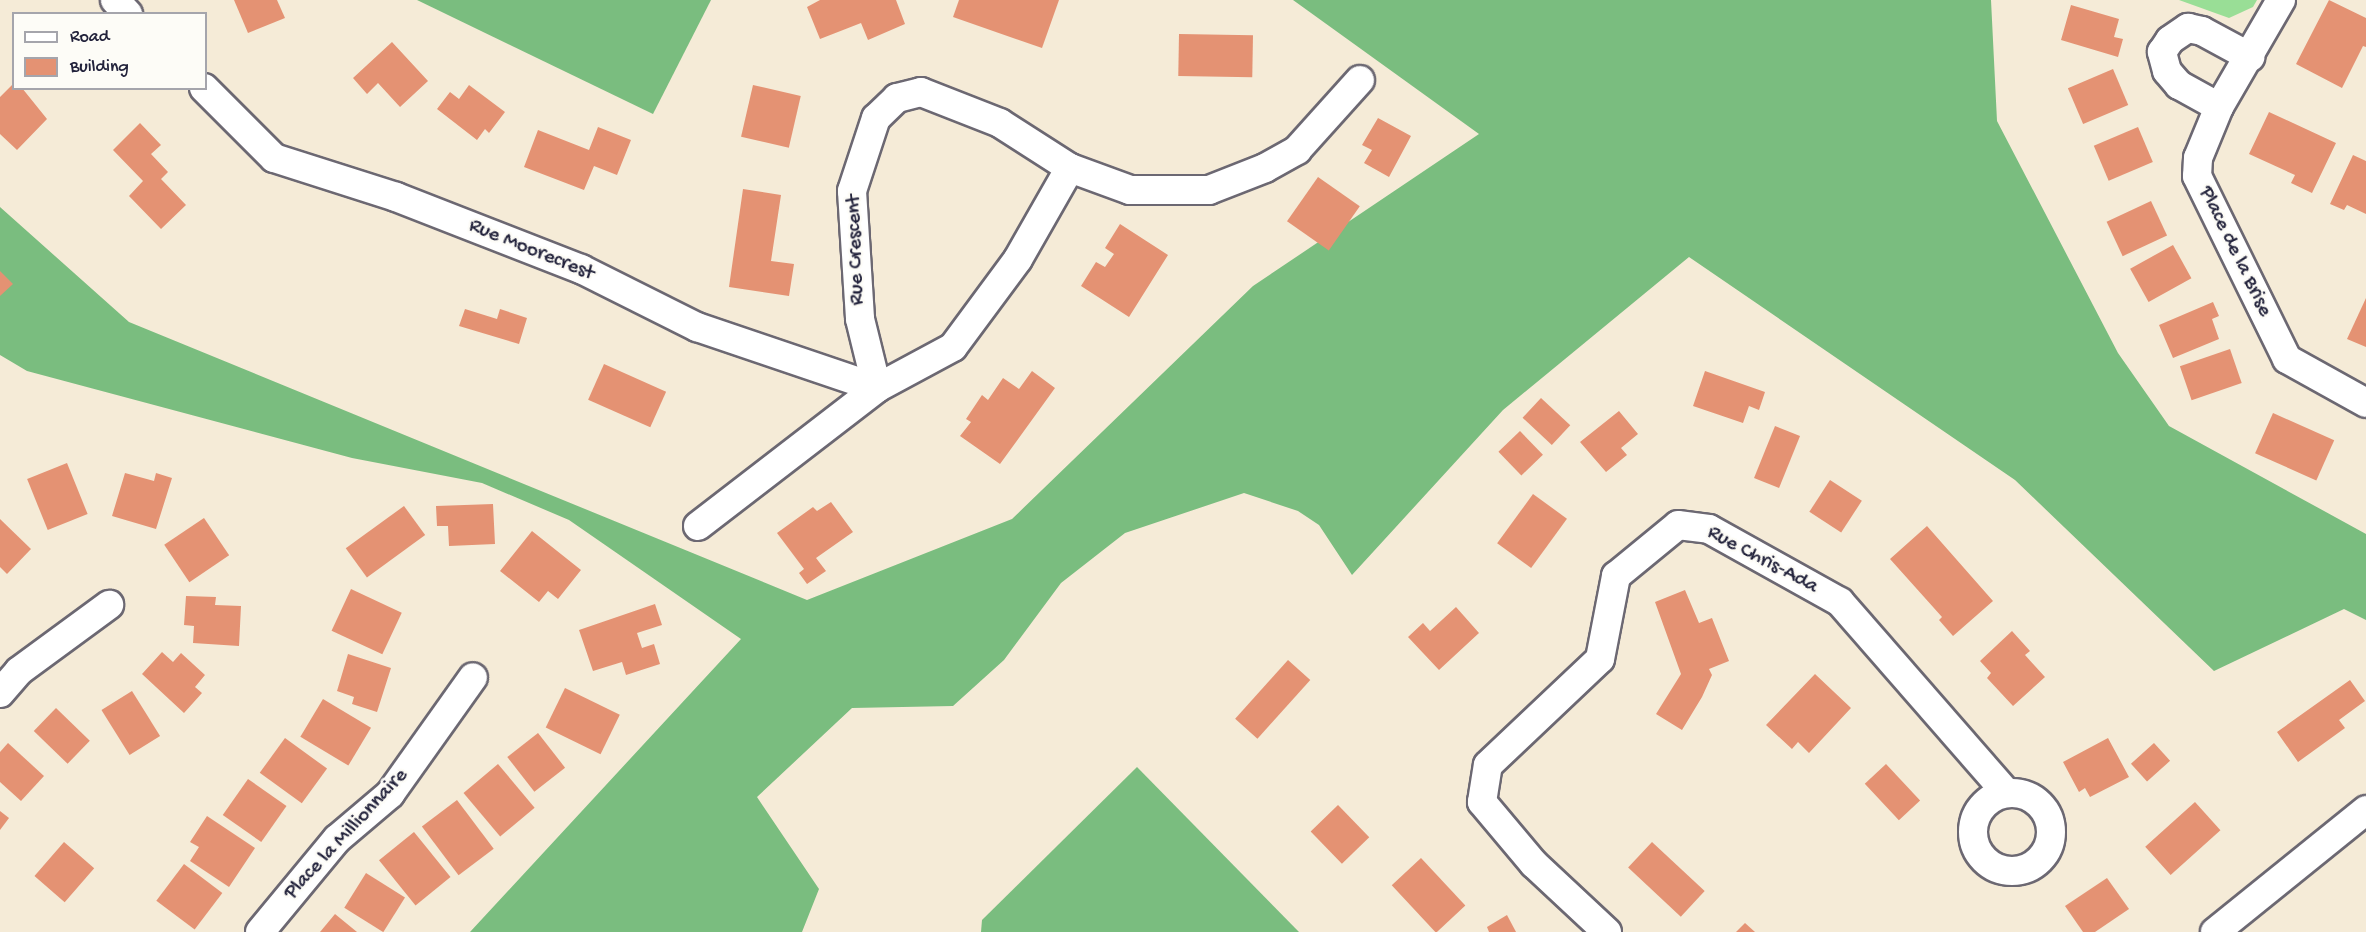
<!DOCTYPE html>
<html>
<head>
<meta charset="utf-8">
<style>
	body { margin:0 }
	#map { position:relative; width:2366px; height:932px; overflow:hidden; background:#f5ebd7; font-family:"Gochi Hand",sans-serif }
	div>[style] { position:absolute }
	.green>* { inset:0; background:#99de96 }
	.forest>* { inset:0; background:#7abd7f }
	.building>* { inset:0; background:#e49273; transform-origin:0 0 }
	.roads { filter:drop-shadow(2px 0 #6c6872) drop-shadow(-2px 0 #6c6872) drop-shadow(0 2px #6c6872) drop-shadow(0 -2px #6c6872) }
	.minor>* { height:28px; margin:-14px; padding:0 14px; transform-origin:14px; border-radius:14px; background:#fff }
	.minor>.ring { margin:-14px; padding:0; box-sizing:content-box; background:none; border:28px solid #fff; border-radius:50% }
	span { translate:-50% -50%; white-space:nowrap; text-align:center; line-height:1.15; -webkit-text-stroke:5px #fdfcf7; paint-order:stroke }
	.street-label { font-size:21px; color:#22223b }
	.legend { position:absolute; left:12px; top:12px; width:195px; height:78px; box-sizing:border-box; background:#fdfcf7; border:2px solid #a5a5ac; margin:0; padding:8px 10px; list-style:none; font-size:18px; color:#22223b }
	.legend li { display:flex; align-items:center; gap:12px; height:30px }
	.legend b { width:30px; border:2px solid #a5a5ac }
</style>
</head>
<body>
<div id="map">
	<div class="green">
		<i style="clip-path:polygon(2179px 0,2257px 0,2253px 7px,2229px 18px)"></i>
	</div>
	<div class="forest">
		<i style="clip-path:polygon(417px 0,711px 0,653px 114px)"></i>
		<i style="clip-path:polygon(1293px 0,1991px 0,1997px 121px,2118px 353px,2169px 426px,2366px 534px,2366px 620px,2344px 609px,2214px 671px,2015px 480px,1689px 257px,1503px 410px,1352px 575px,1319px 525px,1298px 511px,1244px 493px,1125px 533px,1061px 583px,1004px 660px,953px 706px,852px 708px,757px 797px,819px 889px,802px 932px,470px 932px,741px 639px,569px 520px,482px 483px,352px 458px,27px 371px,0 355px,0 207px,129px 322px,807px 600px,1012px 519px,1253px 286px,1479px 134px)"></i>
		<i style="clip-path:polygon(1137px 767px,1299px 932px,981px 932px,982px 920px)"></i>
	</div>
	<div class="building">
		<i style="clip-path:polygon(234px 0,277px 0,285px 18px,248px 33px)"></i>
		<i style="clip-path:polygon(820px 0,896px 0,905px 24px,868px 40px,861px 23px,820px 39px,807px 7px)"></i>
		<i style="clip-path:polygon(959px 0,1059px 0,1042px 48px,953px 17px)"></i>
		<i style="clip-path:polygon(2329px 0,2366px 18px,2366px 47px,2363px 46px,2342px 88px,2296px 64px)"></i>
		<i style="clip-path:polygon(2071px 5px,2119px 19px,2114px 37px,2123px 39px,2118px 57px,2061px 40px)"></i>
		<i style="left:1179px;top:34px;width:74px;height:42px;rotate:1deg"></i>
		<i style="clip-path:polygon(392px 42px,428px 81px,400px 107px,378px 83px,367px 94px,353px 78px)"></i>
		<i style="left:2113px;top:69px;width:39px;height:49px;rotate:67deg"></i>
		<i style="clip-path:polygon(14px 83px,14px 88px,22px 88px,47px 119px,17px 150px,0 134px,0 97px)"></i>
		<i style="clip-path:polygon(469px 85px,505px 112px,489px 133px,485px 129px,477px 140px,437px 109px,450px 92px,459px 99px)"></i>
		<i style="left:753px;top:85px;width:49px;height:53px;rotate:13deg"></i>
		<i style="clip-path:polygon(2269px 112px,2336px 143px,2312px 193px,2291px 183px,2295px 175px,2249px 154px)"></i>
		<i style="clip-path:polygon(1378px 118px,1411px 136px,1389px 177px,1364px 163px,1372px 150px,1362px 145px)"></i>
		<i style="clip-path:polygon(140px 123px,161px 145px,151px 154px,168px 172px,161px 179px,186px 205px,161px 229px,129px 196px,143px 181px,113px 150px)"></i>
		<i style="clip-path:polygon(598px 127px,631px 140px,617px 175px,594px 166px,584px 190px,524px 167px,538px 130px,589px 150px)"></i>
		<i style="left:2138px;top:127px;width:38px;height:48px;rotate:67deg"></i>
		<i style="clip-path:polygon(2353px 155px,2366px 161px,2366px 214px,2347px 205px,2344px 210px,2330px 204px)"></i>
		<i style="left:1318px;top:177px;width:51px;height:54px;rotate:35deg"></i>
		<i style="clip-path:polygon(743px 189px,781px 195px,771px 261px,794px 264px,789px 296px,729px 287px)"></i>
		<i style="left:2151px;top:201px;width:38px;height:49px;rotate:65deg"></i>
		<i style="clip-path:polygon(1120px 224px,1168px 255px,1129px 317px,1081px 286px,1096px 262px,1105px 267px,1114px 254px,1105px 248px)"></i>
		<i style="left:2173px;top:245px;width:38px;height:49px;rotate:61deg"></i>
		<i style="clip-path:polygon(0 271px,13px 284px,0 296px)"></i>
		<i style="clip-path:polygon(2366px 298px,2366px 347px,2347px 339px)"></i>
		<i style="clip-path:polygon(2213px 302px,2219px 316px,2212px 319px,2219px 339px,2173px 358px,2159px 325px)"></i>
		<i style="clip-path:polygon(465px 309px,497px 319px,500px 309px,527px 318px,519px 344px,459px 326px)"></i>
		<i style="left:2230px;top:349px;width:36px;height:53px;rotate:71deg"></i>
		<i style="left:604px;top:364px;width:68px;height:39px;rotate:24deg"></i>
		<i style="clip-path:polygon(1032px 371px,1055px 388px,1000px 464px,960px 436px,971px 422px,966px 419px,982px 395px,988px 400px,1003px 378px,1019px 389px)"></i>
		<i style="clip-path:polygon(1705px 371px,1765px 392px,1759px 410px,1749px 406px,1743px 423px,1693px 406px)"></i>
		<i style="left:1541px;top:398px;width:40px;height:27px;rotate:43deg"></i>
		<i style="clip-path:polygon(1619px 411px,1638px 434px,1621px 448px,1627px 455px,1606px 472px,1580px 442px)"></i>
		<i style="left:2273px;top:413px;width:67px;height:44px;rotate:24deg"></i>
		<i style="left:1775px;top:426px;width:27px;height:56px;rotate:22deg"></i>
		<i style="left:1520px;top:431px;width:33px;height:30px;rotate:46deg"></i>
		<i style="left:67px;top:463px;width:55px;height:43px;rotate:68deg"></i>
		<i style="clip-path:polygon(125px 473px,154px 481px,156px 473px,172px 478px,156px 529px,112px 516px)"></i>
		<i style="left:1830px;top:480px;width:38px;height:38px;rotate:33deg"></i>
		<i style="left:1533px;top:494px;width:42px;height:61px;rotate:36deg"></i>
		<i style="clip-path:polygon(831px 502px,853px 532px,816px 558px,826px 571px,807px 584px,799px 573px,804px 569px,777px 533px,813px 507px,817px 511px)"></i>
		<i style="clip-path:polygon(493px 504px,495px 544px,449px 546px,448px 526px,437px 526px,436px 506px)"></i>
		<i style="left:404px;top:506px;width:36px;height:72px;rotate:54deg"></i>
		<i style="left:204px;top:518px;width:45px;height:48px;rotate:56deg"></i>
		<i style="clip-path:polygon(0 519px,31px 549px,7px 574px,0 567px)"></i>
		<i style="clip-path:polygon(1927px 526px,1993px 601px,1953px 636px,1939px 620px,1942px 617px,1890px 559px)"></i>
		<i style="clip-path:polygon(532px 531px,581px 570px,558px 599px,548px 591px,539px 602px,500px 571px)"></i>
		<i style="left:351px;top:589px;width:56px;height:46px;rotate:25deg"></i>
		<i style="clip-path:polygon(1685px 590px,1699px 623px,1712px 618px,1729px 661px,1709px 669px,1712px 675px,1702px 697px,1682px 730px,1656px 714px,1681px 674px,1655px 602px)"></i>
		<i style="clip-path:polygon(186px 596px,216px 597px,215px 605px,241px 606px,239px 646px,193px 643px,194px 626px,184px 625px)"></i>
		<i style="clip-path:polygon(655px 604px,662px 625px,637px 633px,642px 648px,654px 644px,660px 664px,626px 675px,622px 662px,593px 671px,579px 630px)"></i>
		<i style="clip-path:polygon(1456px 607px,1479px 633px,1439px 670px,1408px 637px,1423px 623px,1430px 631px)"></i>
		<i style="clip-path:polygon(2012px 631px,2030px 651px,2025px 655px,2045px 677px,2013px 706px,1987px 678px,1991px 673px,1980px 661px)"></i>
		<i style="clip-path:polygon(162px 652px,173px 662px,181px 653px,205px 675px,195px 687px,202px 693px,184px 713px,142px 674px)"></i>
		<i style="clip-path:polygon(348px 654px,391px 668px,377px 712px,352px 704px,354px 697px,337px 691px)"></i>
		<i style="left:1288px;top:660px;width:30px;height:79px;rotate:42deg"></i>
		<i style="clip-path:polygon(1815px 674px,1851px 708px,1809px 753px,1798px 742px,1792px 749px,1766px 725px)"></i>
		<i style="clip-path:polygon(2350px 680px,2365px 701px,2339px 720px,2345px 728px,2298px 762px,2277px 732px)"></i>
		<i style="left:565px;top:688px;width:61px;height:44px;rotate:26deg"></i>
		<i style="left:132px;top:691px;width:53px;height:36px;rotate:58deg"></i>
		<i style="left:323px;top:699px;width:56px;height:44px;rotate:31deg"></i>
		<i style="left:56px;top:708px;width:47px;height:32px;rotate:44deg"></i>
		<i style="left:538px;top:733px;width:44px;height:39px;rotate:52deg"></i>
		<i style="left:285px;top:738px;width:52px;height:43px;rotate:36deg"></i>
		<i style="clip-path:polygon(2108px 738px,2129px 777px,2090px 797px,2085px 788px,2079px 792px,2063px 762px)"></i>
		<i style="clip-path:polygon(8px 743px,44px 776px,21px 801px,0 782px,0 752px)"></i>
		<i style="left:2154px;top:743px;width:24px;height:31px;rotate:48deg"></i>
		<i style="left:498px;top:764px;width:57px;height:45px;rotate:50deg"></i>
		<i style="left:1886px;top:764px;width:50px;height:29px;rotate:47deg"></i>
		<i style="left:248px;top:779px;width:47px;height:44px;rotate:35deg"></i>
		<i style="left:457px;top:800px;width:61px;height:44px;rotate:53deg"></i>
		<i style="left:2195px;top:802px;width:38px;height:67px;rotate:48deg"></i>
		<i style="left:1338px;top:805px;width:45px;height:38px;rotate:46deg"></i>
		<i style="clip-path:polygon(0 811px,9px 818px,0 830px)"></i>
		<i style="clip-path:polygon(207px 816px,255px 848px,229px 887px,190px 861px,199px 847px,190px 842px)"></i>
		<i style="left:414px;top:832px;width:58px;height:45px;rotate:51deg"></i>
		<i style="left:64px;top:842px;width:40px;height:45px;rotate:41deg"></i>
		<i style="left:1652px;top:842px;width:72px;height:35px;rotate:43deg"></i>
		<i style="left:1421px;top:858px;width:65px;height:40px;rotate:47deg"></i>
		<i style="left:184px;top:864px;width:48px;height:46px;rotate:37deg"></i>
		<i style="left:366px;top:873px;width:46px;height:41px;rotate:32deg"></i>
		<i style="clip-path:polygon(2107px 878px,2129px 909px,2095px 932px,2083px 932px,2065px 906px)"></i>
		<i style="clip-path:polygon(335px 914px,357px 932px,320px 932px)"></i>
		<i style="clip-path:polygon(1507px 915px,1516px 932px,1489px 932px,1487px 927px)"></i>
		<i style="clip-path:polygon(1745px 923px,1755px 932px,1736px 932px)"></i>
	</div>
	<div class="roads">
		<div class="minor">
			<i style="left:115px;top:0;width:19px;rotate:47deg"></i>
			<i style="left:2281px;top:0;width:124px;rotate:120.1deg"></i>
			<i style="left:2219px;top:107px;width:55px;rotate:112.4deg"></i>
			<i style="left:2198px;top:158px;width:18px;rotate:93deg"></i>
			<i style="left:2197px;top:176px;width:204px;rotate:63.8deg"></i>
			<i style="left:2287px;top:359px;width:90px;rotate:29.1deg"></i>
			<i style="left:204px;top:88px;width:99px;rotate:45deg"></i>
			<i style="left:274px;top:158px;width:128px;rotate:17.7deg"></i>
			<i style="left:396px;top:197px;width:199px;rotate:21.3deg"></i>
			<i style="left:581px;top:269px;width:130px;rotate:26.6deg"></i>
			<i style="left:697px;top:327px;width:190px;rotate:18.7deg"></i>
			<i style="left:2219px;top:107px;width:46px;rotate:-151.2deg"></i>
			<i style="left:2179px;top:85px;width:18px;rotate:-131deg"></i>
			<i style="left:2167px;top:71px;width:20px;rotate:-105deg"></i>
			<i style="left:2162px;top:52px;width:14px;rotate:-56deg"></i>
			<i style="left:2170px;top:40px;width:22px;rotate:-34deg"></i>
			<i style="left:2188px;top:28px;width:14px;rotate:12deg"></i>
			<i style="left:2202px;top:31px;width:55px;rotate:28.4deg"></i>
			<i style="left:1070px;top:168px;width:64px;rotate:20.1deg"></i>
			<i style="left:1130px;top:190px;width:79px"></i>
			<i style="left:1209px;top:190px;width:60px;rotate:-21.4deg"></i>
			<i style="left:1265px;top:168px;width:37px;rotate:-29deg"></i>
			<i style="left:1297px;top:150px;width:94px;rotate:-48deg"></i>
			<i style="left:698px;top:526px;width:226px;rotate:-37.6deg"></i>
			<i style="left:877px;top:388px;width:86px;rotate:-28.3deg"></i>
			<i style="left:953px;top:347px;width:109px;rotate:-53.5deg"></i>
			<i style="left:1018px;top:259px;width:105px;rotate:-60.3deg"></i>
			<i style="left:1070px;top:168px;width:83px;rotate:-147.3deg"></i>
			<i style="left:1000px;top:123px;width:85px;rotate:-158.6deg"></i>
			<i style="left:921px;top:92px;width:25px;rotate:166deg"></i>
			<i style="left:897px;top:98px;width:29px;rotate:136deg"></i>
			<i style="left:876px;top:118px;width:77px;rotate:108.2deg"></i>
			<i style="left:852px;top:191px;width:128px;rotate:86.4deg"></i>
			<i style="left:860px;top:319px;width:71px;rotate:76.2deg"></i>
			<i style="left:0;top:693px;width:29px;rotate:-49deg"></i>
			<i style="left:19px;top:671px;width:112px;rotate:-36.3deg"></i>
			<i class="ring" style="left:1973px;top:793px;width:50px;height:50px"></i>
			<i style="left:260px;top:932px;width:121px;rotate:-50.4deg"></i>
			<i style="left:337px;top:839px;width:70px;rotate:-40.3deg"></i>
			<i style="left:390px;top:794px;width:143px;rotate:-54.6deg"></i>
			<i style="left:1607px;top:932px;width:100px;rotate:-137deg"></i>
			<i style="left:1534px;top:864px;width:81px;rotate:-130deg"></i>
			<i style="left:1482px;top:802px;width:37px;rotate:-81deg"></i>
			<i style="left:1488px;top:765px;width:154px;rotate:-43.4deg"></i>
			<i style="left:1600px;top:659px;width:85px;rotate:-79.1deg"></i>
			<i style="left:1616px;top:576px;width:80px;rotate:-39.4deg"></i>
			<i style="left:1678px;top:525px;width:31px;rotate:7deg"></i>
			<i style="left:1709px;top:529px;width:150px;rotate:29.1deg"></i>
			<i style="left:1840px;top:602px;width:252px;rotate:48.9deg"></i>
			<i style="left:2215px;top:932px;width:194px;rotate:-38.9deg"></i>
		</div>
	</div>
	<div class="street-label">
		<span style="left:857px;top:250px;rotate:-92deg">Rue Crescent</span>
		<span style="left:531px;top:251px;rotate:22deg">Rue Moorecrest</span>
		<span style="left:2234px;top:252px;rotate:64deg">Place de la Brise</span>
		<span style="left:1762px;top:561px;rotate:28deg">Rue Chris-Ada</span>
		<span style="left:347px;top:835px;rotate:-47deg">Place la Millionnaire</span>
	</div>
	<ul class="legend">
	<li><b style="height:8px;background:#fff"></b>Road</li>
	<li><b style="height:16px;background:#e49273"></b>Building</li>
	</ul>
</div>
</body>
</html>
